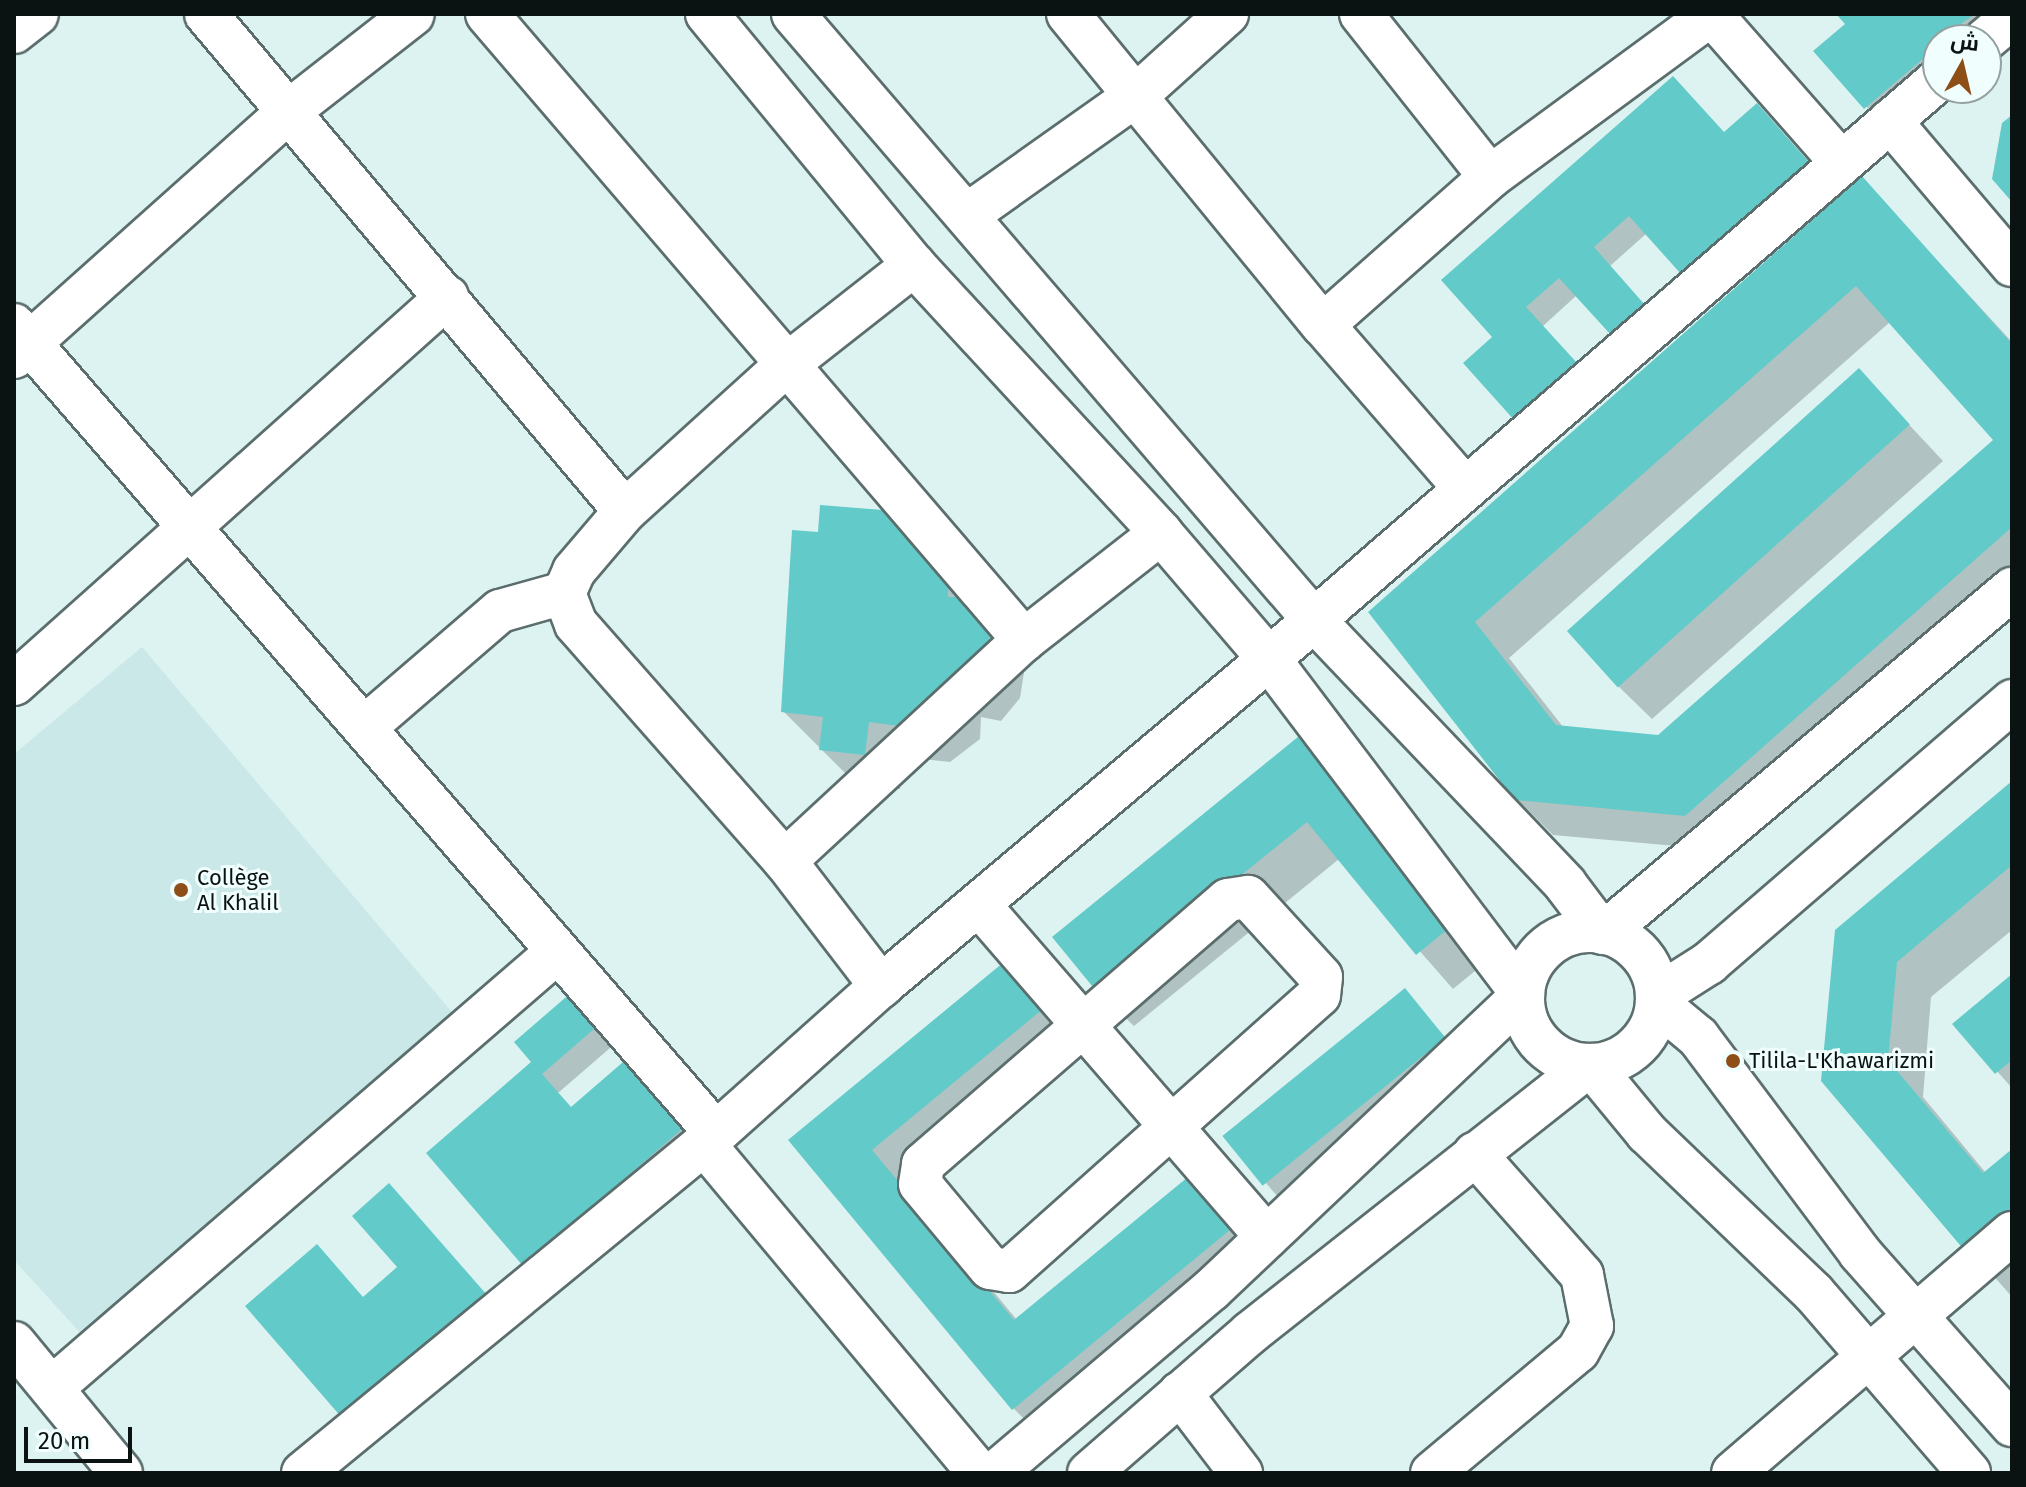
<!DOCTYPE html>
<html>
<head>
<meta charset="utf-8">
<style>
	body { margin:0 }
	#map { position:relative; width:2026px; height:1487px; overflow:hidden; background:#ddf3f2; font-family:"Fira Sans",Cairo,sans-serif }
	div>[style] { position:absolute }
	.built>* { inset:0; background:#c9e8e7 }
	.shadow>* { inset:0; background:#0003; transform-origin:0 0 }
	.building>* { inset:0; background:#62cbc9; transform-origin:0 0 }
	.roads { filter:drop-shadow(2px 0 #5b6e6d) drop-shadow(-2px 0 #5b6e6d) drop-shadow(0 2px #5b6e6d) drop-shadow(0 -2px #5b6e6d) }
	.minor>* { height:42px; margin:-21px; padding:0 21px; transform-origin:21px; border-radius:21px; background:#fff }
	.minor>.ring { margin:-21px; padding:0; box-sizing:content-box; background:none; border:42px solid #fff; border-radius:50% }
	.dots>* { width:22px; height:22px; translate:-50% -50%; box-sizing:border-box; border:4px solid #f1fefe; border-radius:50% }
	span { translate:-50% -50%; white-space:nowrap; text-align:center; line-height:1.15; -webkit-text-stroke:6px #f1fefe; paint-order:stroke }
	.poi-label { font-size:22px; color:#0b1212 }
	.left { translate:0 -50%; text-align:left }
	.frame { position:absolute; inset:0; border:16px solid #0b1212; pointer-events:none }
	.north { position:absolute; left:1922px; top:24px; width:80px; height:80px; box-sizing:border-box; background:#f1fefe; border:2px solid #95a0a0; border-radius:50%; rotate:8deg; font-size:22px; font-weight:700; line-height:32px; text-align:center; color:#0b1212 }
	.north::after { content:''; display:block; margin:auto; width:28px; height:36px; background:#8e4e18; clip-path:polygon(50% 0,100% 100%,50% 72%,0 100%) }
	.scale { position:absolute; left:24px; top:1427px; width:108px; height:36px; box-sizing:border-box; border:4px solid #0b1212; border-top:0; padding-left:10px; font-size:24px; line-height:28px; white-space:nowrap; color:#0b1212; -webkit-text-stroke:6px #f1fefe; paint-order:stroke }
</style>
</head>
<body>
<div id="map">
	<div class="built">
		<i style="clip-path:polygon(142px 647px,463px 1025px,95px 1349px,14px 1260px,14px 754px)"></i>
	</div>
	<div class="shadow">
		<i style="clip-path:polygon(1839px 14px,2012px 14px,1983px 40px,1938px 40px,1938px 79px,1884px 126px,1816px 51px,1848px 24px)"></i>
		<i style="clip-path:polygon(1774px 124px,1825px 180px,1700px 291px,1647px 233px,1610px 266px,1661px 324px,1630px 352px,1577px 295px,1543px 326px,1495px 337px,1444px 281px,1725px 134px)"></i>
		<i style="clip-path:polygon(evenodd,1862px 179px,2012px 342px,2012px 593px,1721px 850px,1553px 835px,1517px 799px,1370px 612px,1862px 179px,1890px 322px,1995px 440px,1659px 737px,1564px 728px,1509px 658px,1890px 322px)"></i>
		<i style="clip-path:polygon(1859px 371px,1943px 461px,1652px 719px,1616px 684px)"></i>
		<i style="clip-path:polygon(907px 514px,1025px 666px,1020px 698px,1001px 721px,981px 717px,980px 739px,950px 762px,904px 757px,900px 789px,856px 784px,783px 711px,820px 534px)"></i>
		<i style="clip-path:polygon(1304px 735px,1492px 957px,1453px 989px,1339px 859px,1134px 1026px,1098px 991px)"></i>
		<i style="clip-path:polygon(2012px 783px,2012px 930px,1931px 997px,1923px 1097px,1986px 1173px,2012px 1151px,2012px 1297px,1823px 1080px,1836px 931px)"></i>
		<i style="clip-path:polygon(1010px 960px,1083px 1041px,906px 1186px,1017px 1320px,1194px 1175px,1271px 1260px,1049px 1443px,1013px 1408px,791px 1140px)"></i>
		<i style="clip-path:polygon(2012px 977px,2012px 1088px,1955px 1024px)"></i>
		<i style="left:1405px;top:991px;width:100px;height:231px;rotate:49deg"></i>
		<i style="clip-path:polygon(573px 994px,617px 1042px,558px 1093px,572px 1109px,630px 1059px,705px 1142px,525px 1264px,534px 1062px)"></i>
	</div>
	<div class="building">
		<i style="clip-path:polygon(1836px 14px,1975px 14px,1938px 40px,1938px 46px,1864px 109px,1813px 51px,1845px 24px)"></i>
		<i style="clip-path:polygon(1673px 76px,1724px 132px,1757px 103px,1808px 161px,1681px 274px,1629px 216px,1594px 247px,1645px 305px,1611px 335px,1559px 278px,1526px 307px,1578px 364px,1515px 421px,1463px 363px,1492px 337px,1441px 280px)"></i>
		<i style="clip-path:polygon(2012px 115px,2012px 202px,1992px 179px,2002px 123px)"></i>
		<i style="clip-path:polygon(evenodd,1862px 176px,2012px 344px,2012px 527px,1685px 816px,1515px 800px,1368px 612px,1862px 176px,1856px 286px,1993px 440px,1658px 735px,1556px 725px,1475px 622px,1856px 286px)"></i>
		<i style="left:1859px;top:368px;width:76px;height:393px;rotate:48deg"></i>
		<i style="clip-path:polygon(820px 505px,908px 512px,907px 538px,926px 538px,949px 574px,948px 597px,964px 597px,991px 629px,985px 662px,966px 687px,946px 683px,945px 703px,914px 728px,869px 722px,865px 755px,819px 750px,823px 717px,781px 712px,792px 530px,818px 532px)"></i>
		<i style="clip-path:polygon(1304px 732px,1459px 920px,1416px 955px,1307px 822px,1097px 992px,1052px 937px)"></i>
		<i style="clip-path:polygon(2012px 781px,2012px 865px,1897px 962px,1888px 1060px,1983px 1173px,2012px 1149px,2012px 1234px,1976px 1264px,1821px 1081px,1835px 930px)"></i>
		<i style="clip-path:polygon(1010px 957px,1049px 1004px,872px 1150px,1014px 1320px,1194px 1172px,1237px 1224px,1012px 1410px,788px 1140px)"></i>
		<i style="clip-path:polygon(2012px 974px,2012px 1060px,1995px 1074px,1952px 1024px)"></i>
		<i style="left:1405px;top:988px;width:64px;height:235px;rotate:51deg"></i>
		<i style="clip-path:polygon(573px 991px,601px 1023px,542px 1074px,571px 1107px,630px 1056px,689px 1123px,523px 1266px,426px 1153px,531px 1062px,514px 1042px)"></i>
		<i style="clip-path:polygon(389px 1183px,487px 1295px,343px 1419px,245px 1306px,317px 1244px,363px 1297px,397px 1267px,352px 1216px)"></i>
	</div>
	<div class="roads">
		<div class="minor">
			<i style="left:206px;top:14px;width:650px;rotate:49.87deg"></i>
			<i style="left:625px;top:511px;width:79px;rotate:130.4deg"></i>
			<i style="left:574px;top:571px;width:24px;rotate:114deg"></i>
			<i style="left:564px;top:593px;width:33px;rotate:69deg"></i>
			<i style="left:576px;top:624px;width:316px;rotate:48.6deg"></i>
			<i style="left:785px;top:861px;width:158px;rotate:52.5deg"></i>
			<i style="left:487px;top:14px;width:825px;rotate:49.38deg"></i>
			<i style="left:707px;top:14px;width:325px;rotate:50.5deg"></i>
			<i style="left:914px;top:265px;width:364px;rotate:47.3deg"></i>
			<i style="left:1161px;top:533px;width:166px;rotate:49.4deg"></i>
			<i style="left:1269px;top:659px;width:421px;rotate:52.9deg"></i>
			<i style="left:793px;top:14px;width:798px;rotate:49.32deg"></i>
			<i style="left:1313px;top:619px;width:366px;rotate:46.4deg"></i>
			<i style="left:1565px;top:884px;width:61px;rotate:52.9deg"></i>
			<i style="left:1068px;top:14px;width:402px;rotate:50.7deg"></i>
			<i style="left:1323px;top:325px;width:215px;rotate:49deg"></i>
			<i style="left:1361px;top:14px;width:208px;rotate:51.6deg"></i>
			<i style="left:1711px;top:14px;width:197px;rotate:48.7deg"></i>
			<i style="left:14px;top:32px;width:29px;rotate:-38deg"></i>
			<i style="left:1985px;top:40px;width:35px;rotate:-40deg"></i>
			<i style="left:1890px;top:121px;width:189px;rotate:49.7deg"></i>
			<i style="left:967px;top:215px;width:209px;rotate:-35.3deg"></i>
			<i style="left:1138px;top:94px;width:120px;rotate:-42deg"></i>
			<i style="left:14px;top:325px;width:1069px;rotate:49.02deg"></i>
			<i style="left:1323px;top:325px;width:223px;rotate:-41.5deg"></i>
			<i style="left:1490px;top:177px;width:275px;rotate:-36.3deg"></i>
			<i style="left:14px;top:357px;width:369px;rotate:-41.8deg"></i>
			<i style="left:289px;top:111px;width:157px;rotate:-38deg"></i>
			<i style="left:625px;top:511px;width:216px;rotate:-42.2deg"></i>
			<i style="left:785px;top:366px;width:164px;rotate:-38.1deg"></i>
			<i style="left:14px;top:684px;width:581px;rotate:-41.79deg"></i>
			<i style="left:365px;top:727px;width:178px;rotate:-40.7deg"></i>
			<i style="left:500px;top:611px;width:66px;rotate:-15.7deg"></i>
			<i style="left:785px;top:861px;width:326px;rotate:-42.8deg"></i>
			<i style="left:1024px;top:640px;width:174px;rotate:-38deg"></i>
			<i style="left:1248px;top:897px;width:108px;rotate:47.6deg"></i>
			<i style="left:1321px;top:977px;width:18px;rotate:96deg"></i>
			<i style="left:1319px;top:995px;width:415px;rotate:138.3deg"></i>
			<i style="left:1009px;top:1271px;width:19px;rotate:-171deg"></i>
			<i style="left:990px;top:1268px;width:109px;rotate:-129.8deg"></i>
			<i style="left:920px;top:1184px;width:20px;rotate:-81deg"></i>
			<i style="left:923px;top:1164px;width:403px;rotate:-40.9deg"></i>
			<i style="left:1228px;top:900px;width:20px;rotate:-9deg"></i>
			<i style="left:980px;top:906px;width:438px;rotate:49.1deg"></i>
			<i class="ring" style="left:1523px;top:931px;width:92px;height:92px"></i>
			<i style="left:1604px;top:933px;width:534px;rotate:-40.14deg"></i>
			<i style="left:1657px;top:996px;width:62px;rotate:-32.4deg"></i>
			<i style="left:1709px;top:963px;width:401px;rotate:-40.8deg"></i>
			<i style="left:1657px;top:1003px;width:53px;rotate:39.7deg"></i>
			<i style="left:1698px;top:1037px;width:270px;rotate:53.1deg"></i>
			<i style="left:1860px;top:1253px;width:230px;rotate:48.5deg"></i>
			<i style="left:1591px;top:1065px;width:88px;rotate:50.5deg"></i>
			<i style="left:1647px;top:1133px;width:230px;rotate:43.8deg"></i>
			<i style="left:1813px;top:1292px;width:239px;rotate:49.2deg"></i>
			<i style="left:704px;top:1144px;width:429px;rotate:50.1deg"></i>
			<i style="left:14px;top:1343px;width:168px;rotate:50.5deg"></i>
			<i style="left:53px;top:1387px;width:666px;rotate:-40.8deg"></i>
			<i style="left:1180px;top:1393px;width:101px;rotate:52.7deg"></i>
			<i style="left:303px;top:1473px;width:519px;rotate:-39.37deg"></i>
			<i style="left:704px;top:1144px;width:237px;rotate:-41.8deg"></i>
			<i style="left:881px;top:986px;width:507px;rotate:-40.12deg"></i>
			<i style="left:1269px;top:659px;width:885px;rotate:-40.88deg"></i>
			<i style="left:995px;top:1473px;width:285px;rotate:-40.3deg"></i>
			<i style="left:1212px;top:1289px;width:428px;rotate:-43.4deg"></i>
			<i style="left:1089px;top:1473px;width:213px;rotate:-41deg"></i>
			<i style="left:1250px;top:1333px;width:432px;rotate:-38.3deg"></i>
			<i style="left:1432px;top:1473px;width:190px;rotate:-39.9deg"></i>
			<i style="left:1578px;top:1351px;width:29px;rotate:-61deg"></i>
			<i style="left:1592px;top:1326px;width:52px;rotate:-101.1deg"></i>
			<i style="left:1582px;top:1275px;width:162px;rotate:-131.5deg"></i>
			<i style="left:1733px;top:1473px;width:368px;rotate:-40.7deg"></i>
		</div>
	</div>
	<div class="dots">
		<i style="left:181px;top:890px;background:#8e4e18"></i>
		<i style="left:1733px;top:1061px;background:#8e4e18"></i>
	</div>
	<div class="poi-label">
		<span class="left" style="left:197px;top:890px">Collège<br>Al Khalil</span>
		<span class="left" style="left:1749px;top:1061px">Tilila-L'Khawarizmi</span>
	</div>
	<div class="frame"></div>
	<div class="north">ش</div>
	<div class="scale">20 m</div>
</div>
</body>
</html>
